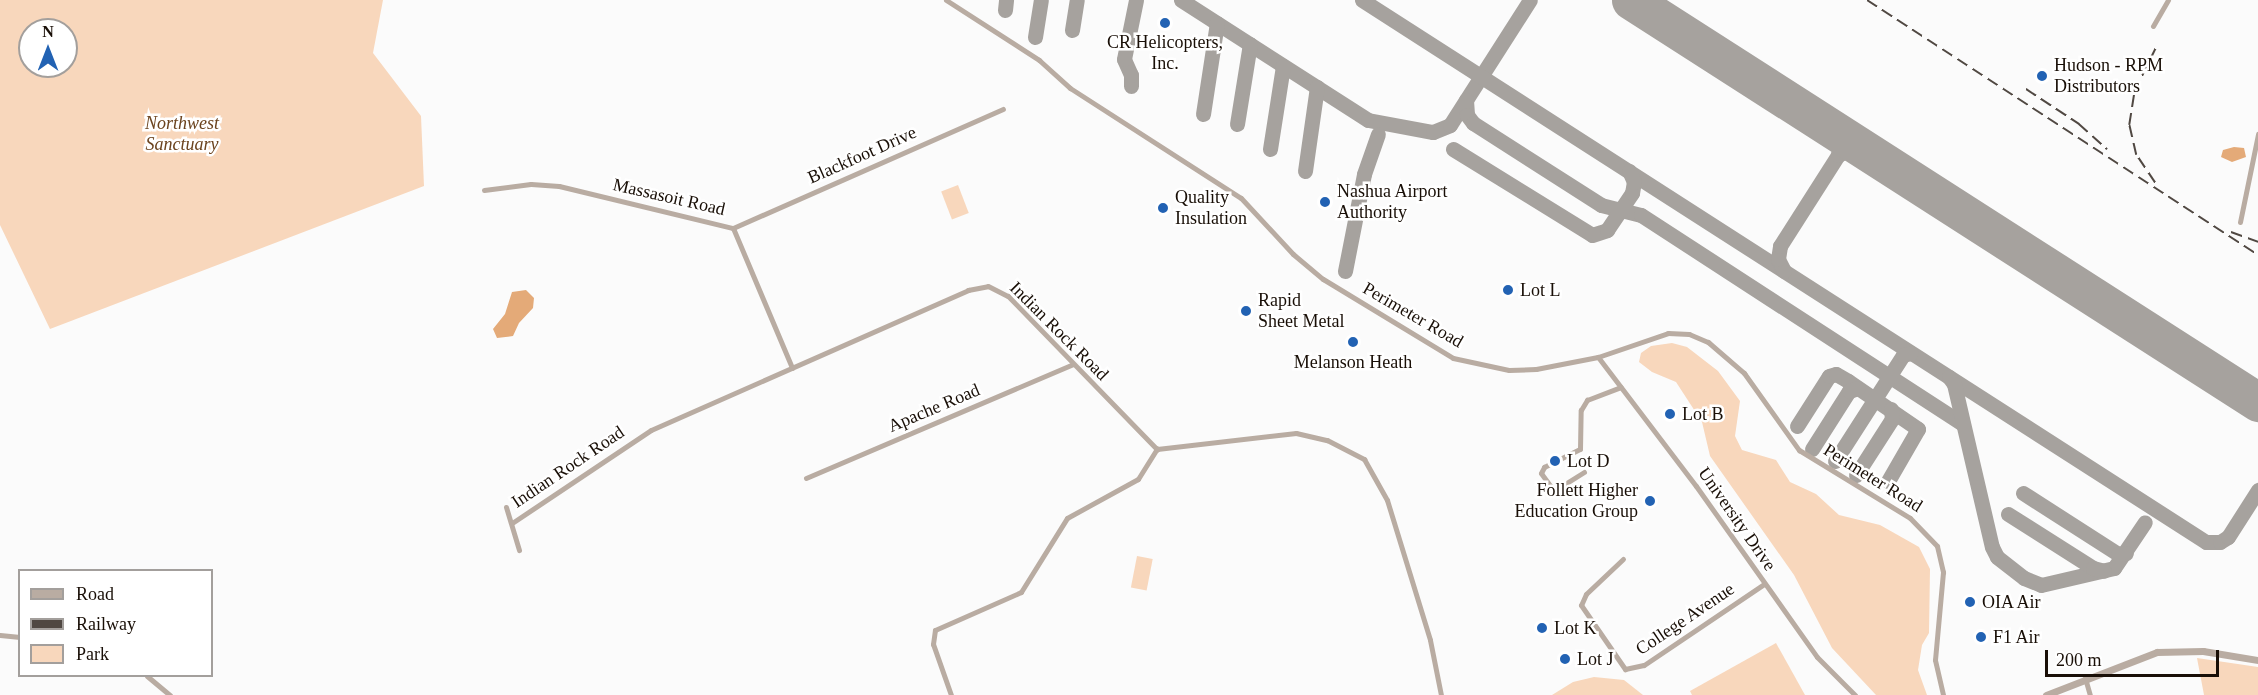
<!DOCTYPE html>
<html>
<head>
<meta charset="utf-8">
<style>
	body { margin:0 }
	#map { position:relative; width:2258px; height:695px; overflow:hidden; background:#fbfbfb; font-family:Georgia,serif }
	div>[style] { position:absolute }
	.green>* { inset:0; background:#f8d7bc; transform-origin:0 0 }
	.water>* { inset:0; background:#e4aa78 }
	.taxiway>* { height:15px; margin:-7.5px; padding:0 7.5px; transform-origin:7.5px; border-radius:7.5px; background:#a6a29e }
	.runway>* { height:39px; margin:-19.5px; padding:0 19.5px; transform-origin:19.5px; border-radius:19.5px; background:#a6a29e }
	.minor>* { height:5px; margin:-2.5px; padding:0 2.5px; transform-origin:2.5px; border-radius:2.5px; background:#b9aca2 }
	.tertiary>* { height:7px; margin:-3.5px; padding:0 3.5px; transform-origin:3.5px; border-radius:3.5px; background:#b9aca2 }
	.rail>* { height:1.5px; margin-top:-0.75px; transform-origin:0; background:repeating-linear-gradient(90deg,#504842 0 12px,transparent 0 18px) }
	.dots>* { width:16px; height:16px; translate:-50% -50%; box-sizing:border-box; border:3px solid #fff; border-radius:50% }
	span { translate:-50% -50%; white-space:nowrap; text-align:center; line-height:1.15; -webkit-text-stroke:5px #fff; paint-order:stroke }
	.poi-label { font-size:18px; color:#190f07 }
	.left { translate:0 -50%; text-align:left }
	.right { translate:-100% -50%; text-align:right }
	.park-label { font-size:18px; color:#6b431e; font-style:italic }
	.street-label { font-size:18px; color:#190f07 }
	.legend { position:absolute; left:18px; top:569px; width:195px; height:108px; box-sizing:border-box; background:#fff; border:2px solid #a39f9c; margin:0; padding:8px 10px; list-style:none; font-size:18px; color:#190f07 }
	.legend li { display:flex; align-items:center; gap:12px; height:30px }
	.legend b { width:30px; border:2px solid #a39f9c }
	.north { position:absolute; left:18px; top:18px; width:60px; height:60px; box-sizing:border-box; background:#fff; border:2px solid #a39f9c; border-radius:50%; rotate:0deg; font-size:16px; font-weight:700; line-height:24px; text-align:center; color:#190f07 }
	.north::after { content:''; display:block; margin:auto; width:21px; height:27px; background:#2262b3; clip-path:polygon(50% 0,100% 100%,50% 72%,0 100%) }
	.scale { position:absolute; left:2045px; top:650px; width:174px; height:27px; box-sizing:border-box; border:3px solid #190f07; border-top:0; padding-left:8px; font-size:18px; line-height:21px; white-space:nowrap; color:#190f07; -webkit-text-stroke:4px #fff; paint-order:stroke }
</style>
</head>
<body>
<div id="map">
	<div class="green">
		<i style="clip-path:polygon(evenodd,0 0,383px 0,373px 53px,421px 116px,424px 186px,50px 329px,0 225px,0 0,30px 30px,66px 30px,66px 66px,30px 66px,30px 30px)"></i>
		<i style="left:958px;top:185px;width:30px;height:18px;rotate:69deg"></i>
		<i style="clip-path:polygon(1672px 343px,1687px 347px,1718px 371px,1740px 401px,1735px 436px,1742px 450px,1776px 460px,1790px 482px,1816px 494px,1839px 515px,1880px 525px,1919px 547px,1930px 569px,1929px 633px,1922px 645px,1918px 670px,1927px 695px,1876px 695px,1832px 648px,1794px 575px,1710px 456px,1702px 422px,1676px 382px,1652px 372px,1639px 362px,1641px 353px,1651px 346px)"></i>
		<i style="left:1137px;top:556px;width:16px;height:32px;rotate:11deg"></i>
		<i style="clip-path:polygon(1776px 643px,1805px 695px,1692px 695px,1690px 691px)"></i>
		<i style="clip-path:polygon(2197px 658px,2258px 667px,2258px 695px,2204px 695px)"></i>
		<i style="clip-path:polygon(1594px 677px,1624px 680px,1643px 695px,1552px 695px,1573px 682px)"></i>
	</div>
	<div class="water">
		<i style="clip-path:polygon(2234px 147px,2244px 148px,2246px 157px,2232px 162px,2221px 157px,2223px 150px)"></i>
		<i style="clip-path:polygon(526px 290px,534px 298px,533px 308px,519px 323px,513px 336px,497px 338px,493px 329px,505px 314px,512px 292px)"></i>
	</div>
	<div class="taxiway">
		<i style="left:1181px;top:0;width:222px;rotate:32.7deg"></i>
		<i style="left:1368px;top:120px;width:66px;rotate:10.5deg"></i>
		<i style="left:1433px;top:132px;width:18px;rotate:-22deg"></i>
		<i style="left:1450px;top:125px;width:148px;rotate:-57.4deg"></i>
		<i style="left:1362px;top:0;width:1003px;rotate:32.71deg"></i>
		<i style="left:2206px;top:542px;width:14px"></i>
		<i style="left:2220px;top:542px;width:9px;rotate:-32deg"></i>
		<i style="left:2228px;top:537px;width:56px;rotate:-57.4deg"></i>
		<i style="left:1005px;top:10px;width:10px;rotate:-84deg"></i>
		<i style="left:1072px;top:30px;width:30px;rotate:-81deg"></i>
		<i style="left:1035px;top:37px;width:37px;rotate:-81deg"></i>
		<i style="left:1131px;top:86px;width:11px;rotate:-90deg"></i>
		<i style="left:1131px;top:75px;width:17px;rotate:-114deg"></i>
		<i style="left:1124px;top:59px;width:60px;rotate:-78.5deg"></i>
		<i style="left:1466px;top:100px;width:15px;rotate:86deg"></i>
		<i style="left:1467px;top:115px;width:10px;rotate:53deg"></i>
		<i style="left:1473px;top:123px;width:152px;rotate:32.6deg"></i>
		<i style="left:1601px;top:205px;width:41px;rotate:14deg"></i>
		<i style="left:1641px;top:215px;width:384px;rotate:33deg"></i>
		<i style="left:1203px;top:114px;width:92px;rotate:-81.3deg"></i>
		<i style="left:1237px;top:124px;width:81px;rotate:-80.8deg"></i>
		<i style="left:1830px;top:127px;width:19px;rotate:58deg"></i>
		<i style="left:1840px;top:143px;width:12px;rotate:99deg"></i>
		<i style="left:1270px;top:149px;width:84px;rotate:-81.1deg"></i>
		<i style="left:1453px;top:149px;width:163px;rotate:31.7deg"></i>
		<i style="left:1592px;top:235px;width:16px;rotate:-18deg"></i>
		<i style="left:1607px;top:230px;width:45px;rotate:-56deg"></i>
		<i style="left:1632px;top:193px;width:11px;rotate:-80deg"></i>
		<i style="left:1634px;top:182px;width:12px;rotate:-114deg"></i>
		<i style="left:1305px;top:171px;width:85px;rotate:-81.9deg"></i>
		<i style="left:1345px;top:271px;width:99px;rotate:-78.9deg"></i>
		<i style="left:1364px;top:174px;width:42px;rotate:-70.7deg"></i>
		<i style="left:1784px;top:271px;width:13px;rotate:-117deg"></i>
		<i style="left:1778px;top:259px;width:13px;rotate:-81deg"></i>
		<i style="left:1780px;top:246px;width:108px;rotate:-57.5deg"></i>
		<i style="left:1838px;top:155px;width:17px;rotate:-25deg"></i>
		<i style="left:1853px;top:148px;width:19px;rotate:18deg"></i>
		<i style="left:1949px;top:377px;width:9px;rotate:54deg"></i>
		<i style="left:1954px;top:384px;width:167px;rotate:76.9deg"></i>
		<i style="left:1992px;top:547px;width:11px;rotate:63deg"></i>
		<i style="left:1997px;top:557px;width:34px;rotate:38deg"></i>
		<i style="left:2024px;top:578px;width:18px;rotate:22deg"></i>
		<i style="left:2041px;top:585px;width:75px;rotate:-13.1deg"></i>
		<i style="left:2114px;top:568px;width:55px;rotate:-56deg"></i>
		<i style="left:1797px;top:426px;width:59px;rotate:-57.4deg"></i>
		<i style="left:1829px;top:376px;width:7px;rotate:-16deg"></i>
		<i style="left:1836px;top:374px;width:14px;rotate:30deg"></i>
		<i style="left:1848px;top:381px;width:85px;rotate:34.4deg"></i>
		<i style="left:1918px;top:429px;width:60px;rotate:120deg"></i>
		<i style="left:1812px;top:449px;width:69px;rotate:-57.5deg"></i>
		<i style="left:1849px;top:391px;width:9px;rotate:-18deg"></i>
		<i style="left:1835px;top:461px;width:126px;rotate:-57.3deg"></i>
		<i style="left:1903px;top:355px;width:8px;rotate:-14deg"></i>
		<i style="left:1856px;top:475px;width:67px;rotate:-57.3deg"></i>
		<i style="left:1892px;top:419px;width:10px;rotate:-96deg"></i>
		<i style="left:2023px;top:493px;width:113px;rotate:32.7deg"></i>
		<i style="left:2118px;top:554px;width:8px;rotate:-7deg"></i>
		<i style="left:2008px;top:514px;width:101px;rotate:32.4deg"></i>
		<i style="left:2093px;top:568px;width:11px;rotate:15deg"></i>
	</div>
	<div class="runway">
		<i style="left:1631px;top:0;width:745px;rotate:32.67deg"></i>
	</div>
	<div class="minor">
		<i style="left:946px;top:0;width:111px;rotate:32.8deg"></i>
		<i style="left:1039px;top:60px;width:42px;rotate:42.1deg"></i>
		<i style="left:1070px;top:88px;width:203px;rotate:32.8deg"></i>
		<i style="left:1241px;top:198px;width:76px;rotate:47.1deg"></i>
		<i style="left:1293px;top:254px;width:39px;rotate:40deg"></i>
		<i style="left:1323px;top:279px;width:152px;rotate:31.3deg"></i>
		<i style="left:1453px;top:358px;width:57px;rotate:12.1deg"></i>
		<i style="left:1509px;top:370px;width:27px;rotate:-2deg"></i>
		<i style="left:1536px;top:369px;width:63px;rotate:-11deg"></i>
		<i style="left:1598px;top:357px;width:74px;rotate:-18.9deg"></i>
		<i style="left:1668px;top:333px;width:21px;rotate:3deg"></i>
		<i style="left:1689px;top:334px;width:21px;rotate:23deg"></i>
		<i style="left:1708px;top:342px;width:48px;rotate:40.7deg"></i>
		<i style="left:1744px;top:373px;width:95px;rotate:54.5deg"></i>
		<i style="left:1799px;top:450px;width:130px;rotate:31.5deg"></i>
		<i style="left:1910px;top:518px;width:39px;rotate:46deg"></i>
		<i style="left:1937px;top:546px;width:27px;rotate:77deg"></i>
		<i style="left:1943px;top:572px;width:88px;rotate:95.2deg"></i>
		<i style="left:1935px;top:660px;width:36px;rotate:77deg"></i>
		<i style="left:2153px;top:26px;width:30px;rotate:-60deg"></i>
		<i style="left:484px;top:190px;width:47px;rotate:-7.3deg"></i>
		<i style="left:531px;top:184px;width:28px;rotate:4deg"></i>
		<i style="left:559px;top:186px;width:179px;rotate:13.6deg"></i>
		<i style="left:733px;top:228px;width:152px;rotate:67.1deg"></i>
		<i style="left:2240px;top:222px;width:90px;rotate:-78.4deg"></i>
		<i style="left:733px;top:228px;width:295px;rotate:-23.8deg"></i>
		<i style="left:1598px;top:357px;width:162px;rotate:52.8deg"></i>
		<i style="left:1696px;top:486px;width:209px;rotate:54.7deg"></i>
		<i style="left:1817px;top:657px;width:54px;rotate:45deg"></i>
		<i style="left:1584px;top:472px;width:36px;rotate:148deg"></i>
		<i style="left:1554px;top:491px;width:22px;rotate:-126deg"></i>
		<i style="left:1541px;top:473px;width:7px;rotate:-63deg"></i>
		<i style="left:1544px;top:467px;width:40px;rotate:-26.6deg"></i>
		<i style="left:1580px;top:449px;width:39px;rotate:-89deg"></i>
		<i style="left:1581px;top:410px;width:12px;rotate:-59deg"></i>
		<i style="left:1587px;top:400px;width:36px;rotate:-21deg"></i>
		<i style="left:806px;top:478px;width:290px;rotate:-23.1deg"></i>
		<i style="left:506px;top:507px;width:45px;rotate:73.2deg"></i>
		<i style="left:512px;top:523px;width:167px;rotate:-33.8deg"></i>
		<i style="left:651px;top:430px;width:347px;rotate:-23.8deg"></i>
		<i style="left:968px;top:290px;width:20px;rotate:-11deg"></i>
		<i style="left:988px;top:286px;width:22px;rotate:27deg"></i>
		<i style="left:1008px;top:296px;width:214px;rotate:45.8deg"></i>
		<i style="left:1157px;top:449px;width:140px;rotate:-6.6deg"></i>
		<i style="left:1296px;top:433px;width:32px;rotate:13deg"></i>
		<i style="left:1327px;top:440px;width:42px;rotate:27.2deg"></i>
		<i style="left:1364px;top:459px;width:47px;rotate:60.7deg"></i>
		<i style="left:1387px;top:500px;width:146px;rotate:72.9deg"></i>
		<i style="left:1430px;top:640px;width:56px;rotate:78.7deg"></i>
		<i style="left:1623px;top:559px;width:51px;rotate:136.6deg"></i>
		<i style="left:1586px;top:594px;width:12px;rotate:114deg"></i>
		<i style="left:1581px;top:605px;width:78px;rotate:55.5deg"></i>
		<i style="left:1625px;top:669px;width:19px;rotate:-12deg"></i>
		<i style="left:1644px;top:665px;width:145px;rotate:-34deg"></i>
		<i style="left:0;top:635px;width:20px;rotate:6deg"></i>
		<i style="left:147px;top:676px;width:30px;rotate:40deg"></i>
		<i style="left:2085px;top:678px;width:18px;rotate:74deg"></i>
		<i style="left:951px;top:695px;width:54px;rotate:-109.4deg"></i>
		<i style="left:933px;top:644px;width:14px;rotate:-82deg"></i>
		<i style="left:935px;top:630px;width:94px;rotate:-23.8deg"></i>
		<i style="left:1021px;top:592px;width:87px;rotate:-58.1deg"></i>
		<i style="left:1067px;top:518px;width:81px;rotate:-28.8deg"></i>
		<i style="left:1138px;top:479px;width:36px;rotate:-58deg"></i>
	</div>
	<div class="tertiary">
		<i style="left:2046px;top:695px;width:119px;rotate:-21.2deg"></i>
		<i style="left:2157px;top:652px;width:46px;rotate:-1.2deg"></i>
		<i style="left:2203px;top:651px;width:56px;rotate:9.3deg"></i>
	</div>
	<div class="rail">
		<i style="left:1867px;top:0;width:467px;rotate:33.1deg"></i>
		<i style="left:2026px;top:89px;width:64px;rotate:33.4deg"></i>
		<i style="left:2079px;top:124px;width:38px;rotate:42deg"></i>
		<i style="left:2155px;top:183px;width:34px;rotate:-124deg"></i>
		<i style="left:2136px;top:155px;width:31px;rotate:-103deg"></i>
		<i style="left:2129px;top:125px;width:33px;rotate:-81deg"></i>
		<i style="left:2134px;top:92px;width:50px;rotate:-63.9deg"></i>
		<i style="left:2231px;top:232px;width:29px;rotate:20deg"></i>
	</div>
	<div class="dots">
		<i style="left:1165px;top:23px;background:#2262b3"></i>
		<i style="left:2042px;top:76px;background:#2262b3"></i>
		<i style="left:1325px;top:202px;background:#2262b3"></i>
		<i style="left:1163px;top:208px;background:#2262b3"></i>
		<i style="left:1508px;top:290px;background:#2262b3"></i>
		<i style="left:1246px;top:311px;background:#2262b3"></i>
		<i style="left:1353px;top:342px;background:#2262b3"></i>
		<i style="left:1670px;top:414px;background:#2262b3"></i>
		<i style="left:1555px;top:461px;background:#2262b3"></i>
		<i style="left:1650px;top:501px;background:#2262b3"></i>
		<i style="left:1970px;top:602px;background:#2262b3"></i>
		<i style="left:1542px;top:628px;background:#2262b3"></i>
		<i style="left:1981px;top:637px;background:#2262b3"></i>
		<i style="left:1565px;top:659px;background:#2262b3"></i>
	</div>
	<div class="poi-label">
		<span style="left:1165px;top:53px">CR Helicopters,<br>Inc.</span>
		<span class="left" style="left:2054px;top:76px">Hudson - RPM<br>Distributors</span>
		<span class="left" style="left:1337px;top:202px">Nashua Airport<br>Authority</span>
		<span class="left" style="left:1175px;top:208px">Quality<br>Insulation</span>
		<span class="left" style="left:1520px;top:290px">Lot L</span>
		<span class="left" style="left:1258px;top:311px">Rapid<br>Sheet Metal</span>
		<span style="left:1353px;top:362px">Melanson Heath</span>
		<span class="left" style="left:1682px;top:414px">Lot B</span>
		<span class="left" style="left:1567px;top:461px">Lot D</span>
		<span class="right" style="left:1638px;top:501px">Follett Higher<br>Education Group</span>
		<span class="left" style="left:1982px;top:602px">OIA Air</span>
		<span class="left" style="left:1554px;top:628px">Lot K</span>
		<span class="left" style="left:1993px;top:637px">F1 Air</span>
		<span class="left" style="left:1577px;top:659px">Lot J</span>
	</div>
	<div class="park-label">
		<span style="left:182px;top:134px">Northwest<br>Sanctuary</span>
	</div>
	<div class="street-label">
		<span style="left:862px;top:155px;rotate:-24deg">Blackfoot Drive</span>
		<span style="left:669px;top:197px;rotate:13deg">Massasoit Road</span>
		<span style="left:1413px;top:315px;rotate:30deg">Perimeter Road</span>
		<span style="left:1059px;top:331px;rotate:45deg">Indian Rock Road</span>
		<span style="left:934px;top:408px;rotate:-23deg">Apache Road</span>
		<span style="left:568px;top:467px;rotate:-34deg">Indian Rock Road</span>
		<span style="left:1873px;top:478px;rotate:32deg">Perimeter Road</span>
		<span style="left:1737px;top:519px;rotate:55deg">University Drive</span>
		<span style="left:1685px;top:619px;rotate:-34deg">College Avenue</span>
	</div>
	<ul class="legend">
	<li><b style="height:8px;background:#b9aca2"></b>Road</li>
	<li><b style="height:8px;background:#504842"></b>Railway</li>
	<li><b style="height:16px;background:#f8d7bc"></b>Park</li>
	</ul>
	<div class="north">N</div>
	<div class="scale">200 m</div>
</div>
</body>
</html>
